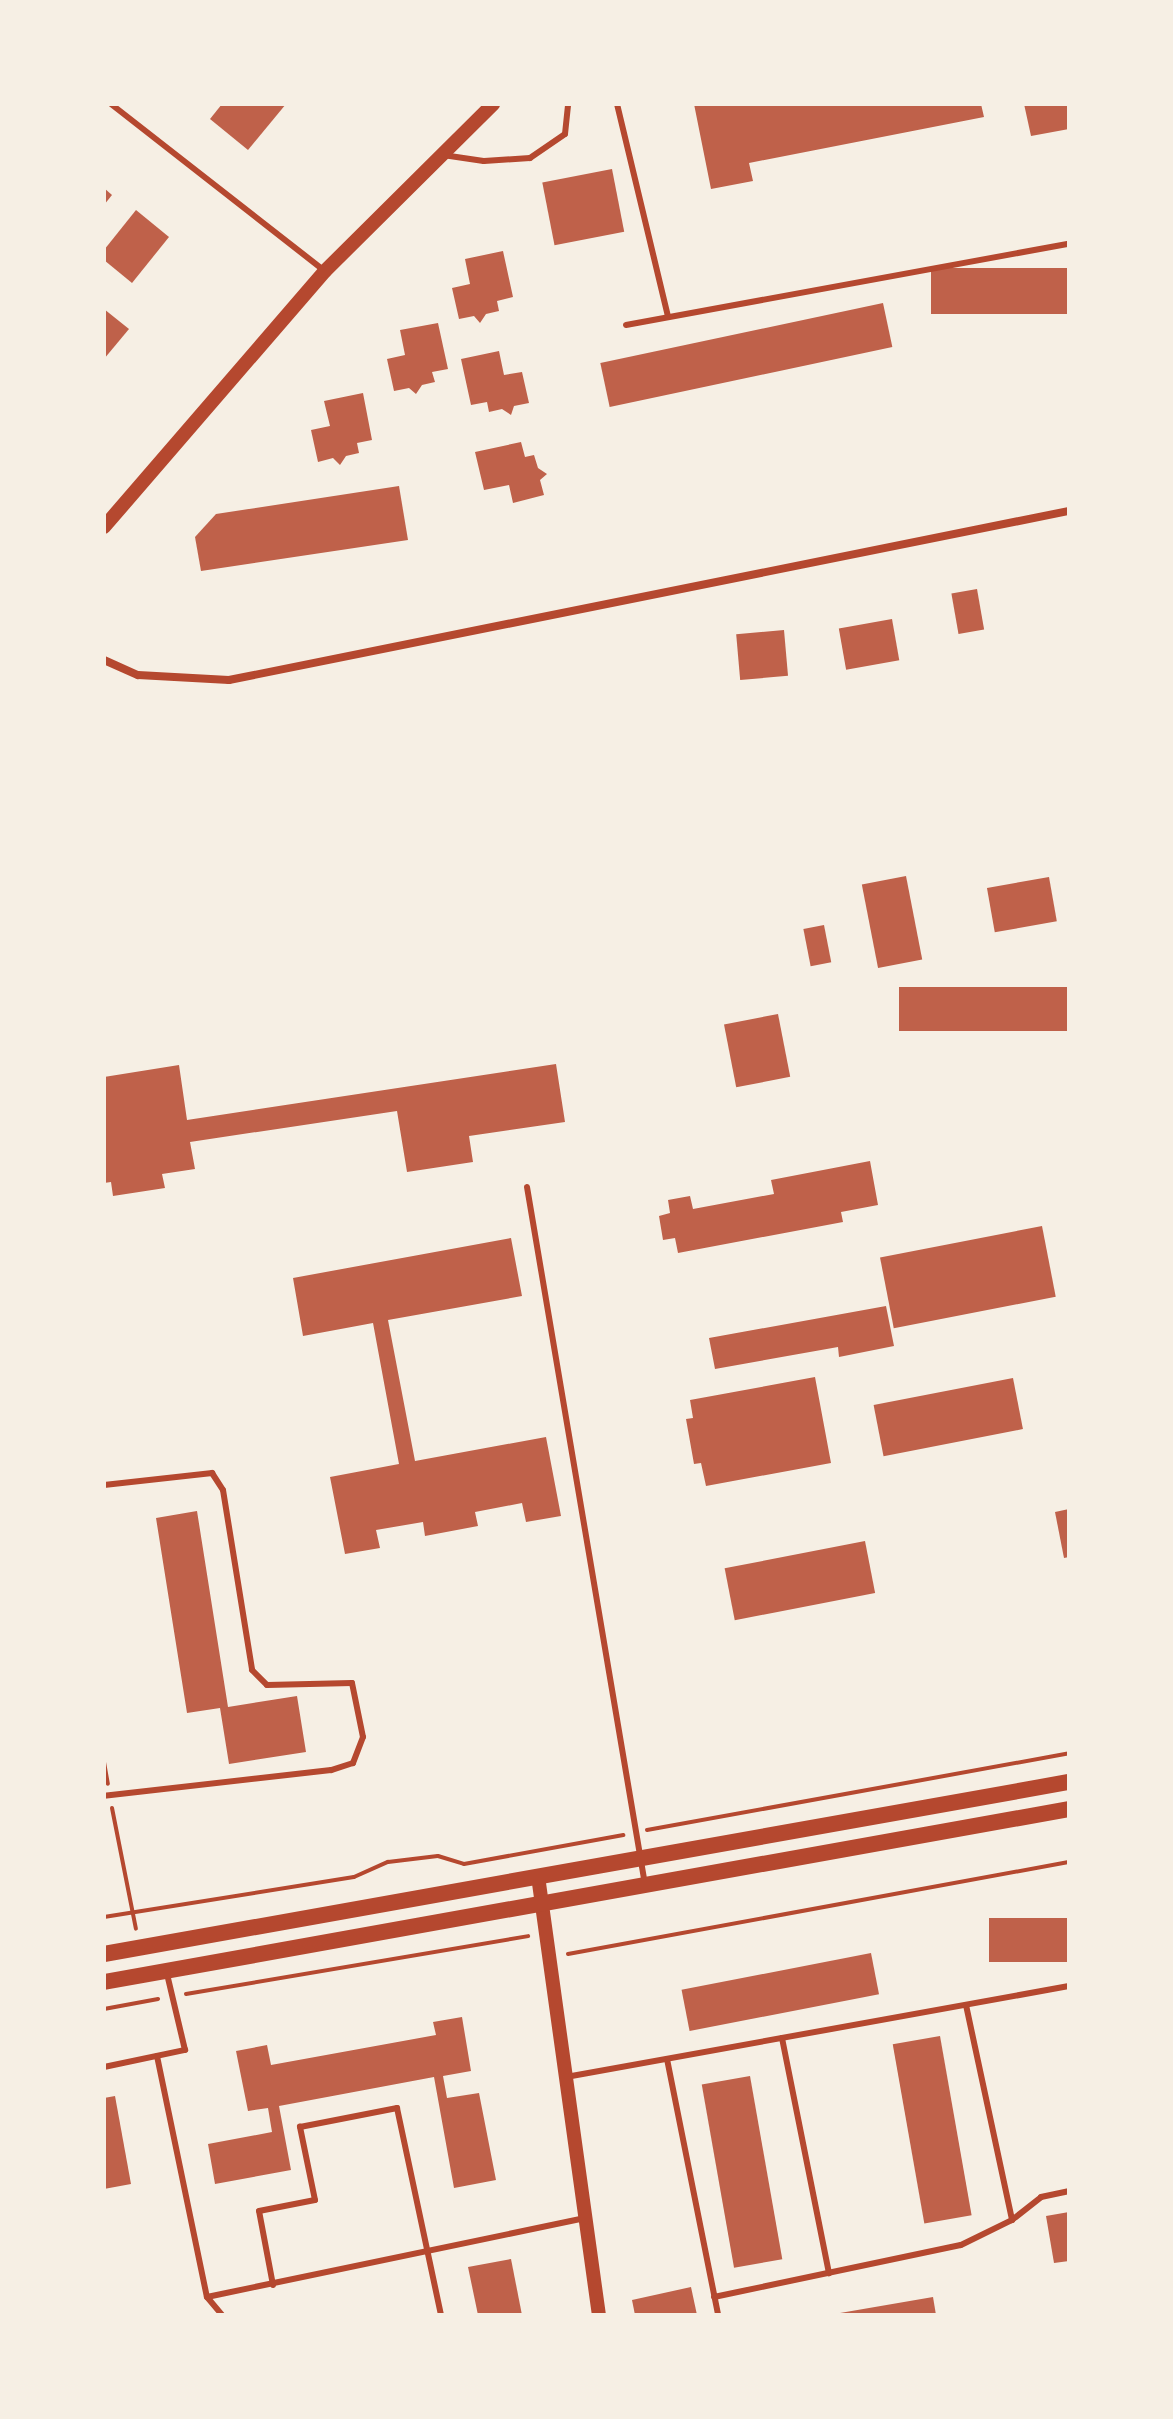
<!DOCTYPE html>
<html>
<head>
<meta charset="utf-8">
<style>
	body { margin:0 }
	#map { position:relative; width:1173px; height:2419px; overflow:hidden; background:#f6efe4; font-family:"DM Sans",sans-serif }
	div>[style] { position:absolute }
	.building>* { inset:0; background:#bf614a; transform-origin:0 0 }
	.path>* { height:4px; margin:-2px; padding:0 2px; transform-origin:2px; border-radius:2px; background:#b5482f }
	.service>* { height:6px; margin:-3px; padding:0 3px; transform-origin:3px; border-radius:3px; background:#b5482f }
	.minor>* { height:8px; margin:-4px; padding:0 4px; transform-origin:4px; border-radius:4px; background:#b5482f }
	.tertiary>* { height:14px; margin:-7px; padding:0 7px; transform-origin:7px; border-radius:7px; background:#b5482f }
	.secondary>* { height:16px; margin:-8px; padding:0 8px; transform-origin:8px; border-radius:8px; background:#b5482f }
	span { translate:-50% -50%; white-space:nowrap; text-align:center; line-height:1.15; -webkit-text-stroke:8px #f6efe4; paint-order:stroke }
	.frame { position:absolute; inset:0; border:106px solid #f6efe4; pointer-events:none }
</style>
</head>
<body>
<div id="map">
	<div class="building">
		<i style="clip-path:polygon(222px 104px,286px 104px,248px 150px,210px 119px)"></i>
		<i style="clip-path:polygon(694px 104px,981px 104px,984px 117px,749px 163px,753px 181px,711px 189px)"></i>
		<i style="clip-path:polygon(1024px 104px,1069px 104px,1069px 129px,1031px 136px)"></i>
		<i style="left:612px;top:169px;width:64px;height:71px;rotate:79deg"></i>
		<i style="clip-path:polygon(104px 188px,112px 195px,104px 205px)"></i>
		<i style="clip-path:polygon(136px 210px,169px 237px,132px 283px,104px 260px,104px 250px)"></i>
		<i style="clip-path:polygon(503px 251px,513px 297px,497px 301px,499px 311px,486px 314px,480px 323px,474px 316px,459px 319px,452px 288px,470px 284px,465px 259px)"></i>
		<i style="left:1069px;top:268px;width:46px;height:138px;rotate:90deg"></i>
		<i style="left:883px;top:303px;width:45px;height:289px;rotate:78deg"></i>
		<i style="clip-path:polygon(104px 309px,129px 329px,104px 359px)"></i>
		<i style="clip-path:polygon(438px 323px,448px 369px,432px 372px,435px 382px,422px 385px,416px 394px,409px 388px,394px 391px,387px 359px,405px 355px,400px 330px)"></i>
		<i style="clip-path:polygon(499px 351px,504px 375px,522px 372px,529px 403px,514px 406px,511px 415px,502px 409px,489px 412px,487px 402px,471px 405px,461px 359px)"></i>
		<i style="clip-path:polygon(363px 393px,372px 440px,357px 443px,359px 453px,346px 456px,340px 465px,333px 458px,318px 462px,311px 430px,330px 426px,324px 401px)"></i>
		<i style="clip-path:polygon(521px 442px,525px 457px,534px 455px,538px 468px,547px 474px,540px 480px,544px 495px,513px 503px,509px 485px,484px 490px,475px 452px)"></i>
		<i style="clip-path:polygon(399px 486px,408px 540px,201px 571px,195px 537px,216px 514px)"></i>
		<i style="left:977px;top:589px;width:41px;height:26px;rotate:80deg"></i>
		<i style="left:892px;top:619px;width:42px;height:54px;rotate:80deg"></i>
		<i style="left:784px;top:630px;width:46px;height:48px;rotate:85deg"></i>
		<i style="left:906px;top:876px;width:85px;height:45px;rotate:79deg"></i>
		<i style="left:1049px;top:877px;width:45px;height:63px;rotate:80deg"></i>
		<i style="left:824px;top:925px;width:38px;height:21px;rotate:79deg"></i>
		<i style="left:1069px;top:987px;width:44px;height:170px;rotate:90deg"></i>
		<i style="left:778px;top:1014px;width:64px;height:55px;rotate:79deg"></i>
		<i style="clip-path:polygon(556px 1064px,565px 1122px,469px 1136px,473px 1162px,407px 1172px,397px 1111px,190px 1142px,195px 1169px,162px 1174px,165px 1188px,113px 1196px,111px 1182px,104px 1183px,104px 1077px,179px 1065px,187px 1120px)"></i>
		<i style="clip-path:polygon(870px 1161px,878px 1205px,841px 1212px,843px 1222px,678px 1253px,675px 1238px,663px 1240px,659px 1216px,670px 1213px,668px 1200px,690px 1196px,693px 1209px,774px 1194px,771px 1180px)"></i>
		<i style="left:1042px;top:1226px;width:72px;height:165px;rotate:79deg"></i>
		<i style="clip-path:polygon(511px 1238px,522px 1296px,388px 1320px,415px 1461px,546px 1437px,561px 1516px,526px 1522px,522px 1503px,475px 1512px,478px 1526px,425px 1536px,423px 1522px,376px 1530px,380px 1548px,345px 1554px,330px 1477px,399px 1464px,373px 1323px,303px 1336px,293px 1278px)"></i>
		<i style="clip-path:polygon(886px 1306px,894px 1346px,839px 1357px,838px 1347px,715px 1369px,709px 1338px)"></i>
		<i style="clip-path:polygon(815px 1377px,831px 1463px,706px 1486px,701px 1463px,694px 1464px,686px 1419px,693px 1418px,690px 1400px)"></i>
		<i style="left:1013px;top:1378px;width:52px;height:142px;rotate:79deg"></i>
		<i style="clip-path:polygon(1069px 1509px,1069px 1557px,1064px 1558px,1055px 1512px)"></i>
		<i style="clip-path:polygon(197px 1511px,228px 1707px,297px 1696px,306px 1752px,229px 1764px,220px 1708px,187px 1713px,156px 1518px)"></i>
		<i style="left:865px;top:1541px;width:53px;height:143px;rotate:79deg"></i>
		<i style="left:1069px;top:1918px;width:44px;height:80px;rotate:90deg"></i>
		<i style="left:871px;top:1953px;width:42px;height:193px;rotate:79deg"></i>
		<i style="clip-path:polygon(462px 2017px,471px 2071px,443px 2076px,447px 2098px,479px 2093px,496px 2180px,454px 2188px,434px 2077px,279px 2106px,291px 2170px,215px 2184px,208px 2144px,272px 2132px,268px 2108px,248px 2111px,236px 2051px,267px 2045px,271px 2065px,436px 2035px,433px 2022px)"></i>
		<i style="left:940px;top:2036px;width:182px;height:48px;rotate:80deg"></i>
		<i style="left:750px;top:2076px;width:186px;height:49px;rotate:80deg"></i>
		<i style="clip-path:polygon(115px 2096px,131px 2184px,104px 2189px,104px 2098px)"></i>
		<i style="clip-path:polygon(1069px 2212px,1069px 2261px,1054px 2263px,1046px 2216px)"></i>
		<i style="clip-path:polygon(511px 2259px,522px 2315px,478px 2315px,468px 2267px)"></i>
		<i style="clip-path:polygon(691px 2287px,697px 2315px,635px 2315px,632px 2300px)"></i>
		<i style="clip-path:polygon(933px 2297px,936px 2315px,840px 2315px,840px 2313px)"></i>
	</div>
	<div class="path">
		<i style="left:104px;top:1762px;width:22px;rotate:80deg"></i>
		<i style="left:112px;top:1808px;width:123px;rotate:78.8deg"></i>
		<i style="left:647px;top:1830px;width:429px;rotate:-10.3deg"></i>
		<i style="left:104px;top:1917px;width:253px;rotate:-9.1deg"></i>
		<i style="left:354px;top:1877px;width:37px;rotate:-24deg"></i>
		<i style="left:388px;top:1862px;width:50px;rotate:-6.8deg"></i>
		<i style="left:438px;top:1856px;width:27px;rotate:17deg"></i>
		<i style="left:464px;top:1864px;width:162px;rotate:-10.3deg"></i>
		<i style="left:568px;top:1954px;width:509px;rotate:-10.41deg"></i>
		<i style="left:186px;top:1994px;width:347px;rotate:-9.6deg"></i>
		<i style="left:104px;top:2009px;width:55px;rotate:-10.5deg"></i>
	</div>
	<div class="service">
		<i style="left:111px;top:104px;width:271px;rotate:38deg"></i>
		<i style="left:617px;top:104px;width:219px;rotate:76.5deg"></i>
		<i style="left:443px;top:155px;width:41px;rotate:8.3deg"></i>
		<i style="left:484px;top:161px;width:46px;rotate:-3.7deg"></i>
		<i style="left:530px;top:158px;width:42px;rotate:-34.4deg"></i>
		<i style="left:565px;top:134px;width:30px;rotate:-84deg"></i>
		<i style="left:626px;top:325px;width:450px;rotate:-10.4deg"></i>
		<i style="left:527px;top:1187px;width:708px;rotate:80.4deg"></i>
		<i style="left:104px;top:1485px;width:109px;rotate:-6.3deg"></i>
		<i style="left:212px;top:1473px;width:20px;rotate:57deg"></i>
		<i style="left:223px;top:1490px;width:182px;rotate:80.8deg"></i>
		<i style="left:252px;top:1670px;width:21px;rotate:45deg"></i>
		<i style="left:267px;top:1685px;width:85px;rotate:-1.3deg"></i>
		<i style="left:352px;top:1683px;width:55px;rotate:78.5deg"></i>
		<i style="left:363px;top:1737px;width:28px;rotate:111deg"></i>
		<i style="left:353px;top:1763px;width:23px;rotate:162deg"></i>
		<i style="left:331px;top:1770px;width:228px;rotate:173.5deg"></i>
		<i style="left:966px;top:2005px;width:220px;rotate:77.9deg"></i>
		<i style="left:782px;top:2038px;width:240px;rotate:78.7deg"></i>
		<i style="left:157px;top:2056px;width:246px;rotate:78.3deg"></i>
		<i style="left:207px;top:2297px;width:23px;rotate:50deg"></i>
		<i style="left:667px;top:2059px;width:261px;rotate:78.7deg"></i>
		<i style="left:104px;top:2067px;width:83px;rotate:-11.9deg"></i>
		<i style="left:185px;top:2050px;width:78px;rotate:-103.3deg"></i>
		<i style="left:566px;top:2077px;width:511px;rotate:-10.25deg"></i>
		<i style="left:273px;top:2285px;width:75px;rotate:-100.7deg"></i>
		<i style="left:259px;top:2211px;width:57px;rotate:-11.1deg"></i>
		<i style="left:315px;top:2200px;width:75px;rotate:-101.6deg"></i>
		<i style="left:300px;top:2127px;width:99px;rotate:-11.1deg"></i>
		<i style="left:397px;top:2108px;width:212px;rotate:78deg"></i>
		<i style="left:207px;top:2297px;width:385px;rotate:-11.8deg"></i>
		<i style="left:714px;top:2297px;width:252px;rotate:-11.9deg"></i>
		<i style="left:961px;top:2245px;width:57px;rotate:-26.1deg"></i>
		<i style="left:1012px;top:2220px;width:37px;rotate:-38deg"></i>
		<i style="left:1041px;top:2197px;width:29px;rotate:-12deg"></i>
	</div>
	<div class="minor">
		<i style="left:104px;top:660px;width:37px;rotate:24deg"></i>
		<i style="left:138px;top:675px;width:91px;rotate:3.1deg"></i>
		<i style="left:229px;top:680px;width:857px;rotate:-11.38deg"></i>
	</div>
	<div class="tertiary">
		<i style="left:104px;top:527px;width:338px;rotate:-49.2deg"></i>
		<i style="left:325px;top:271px;width:237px;rotate:-44.8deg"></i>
		<i style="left:538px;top:1876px;width:443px;rotate:82.1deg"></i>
	</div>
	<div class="secondary">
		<i style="left:104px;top:1954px;width:980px;rotate:-10.11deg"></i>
		<i style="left:104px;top:1982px;width:980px;rotate:-10.16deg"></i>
	</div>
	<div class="frame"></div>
</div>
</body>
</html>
